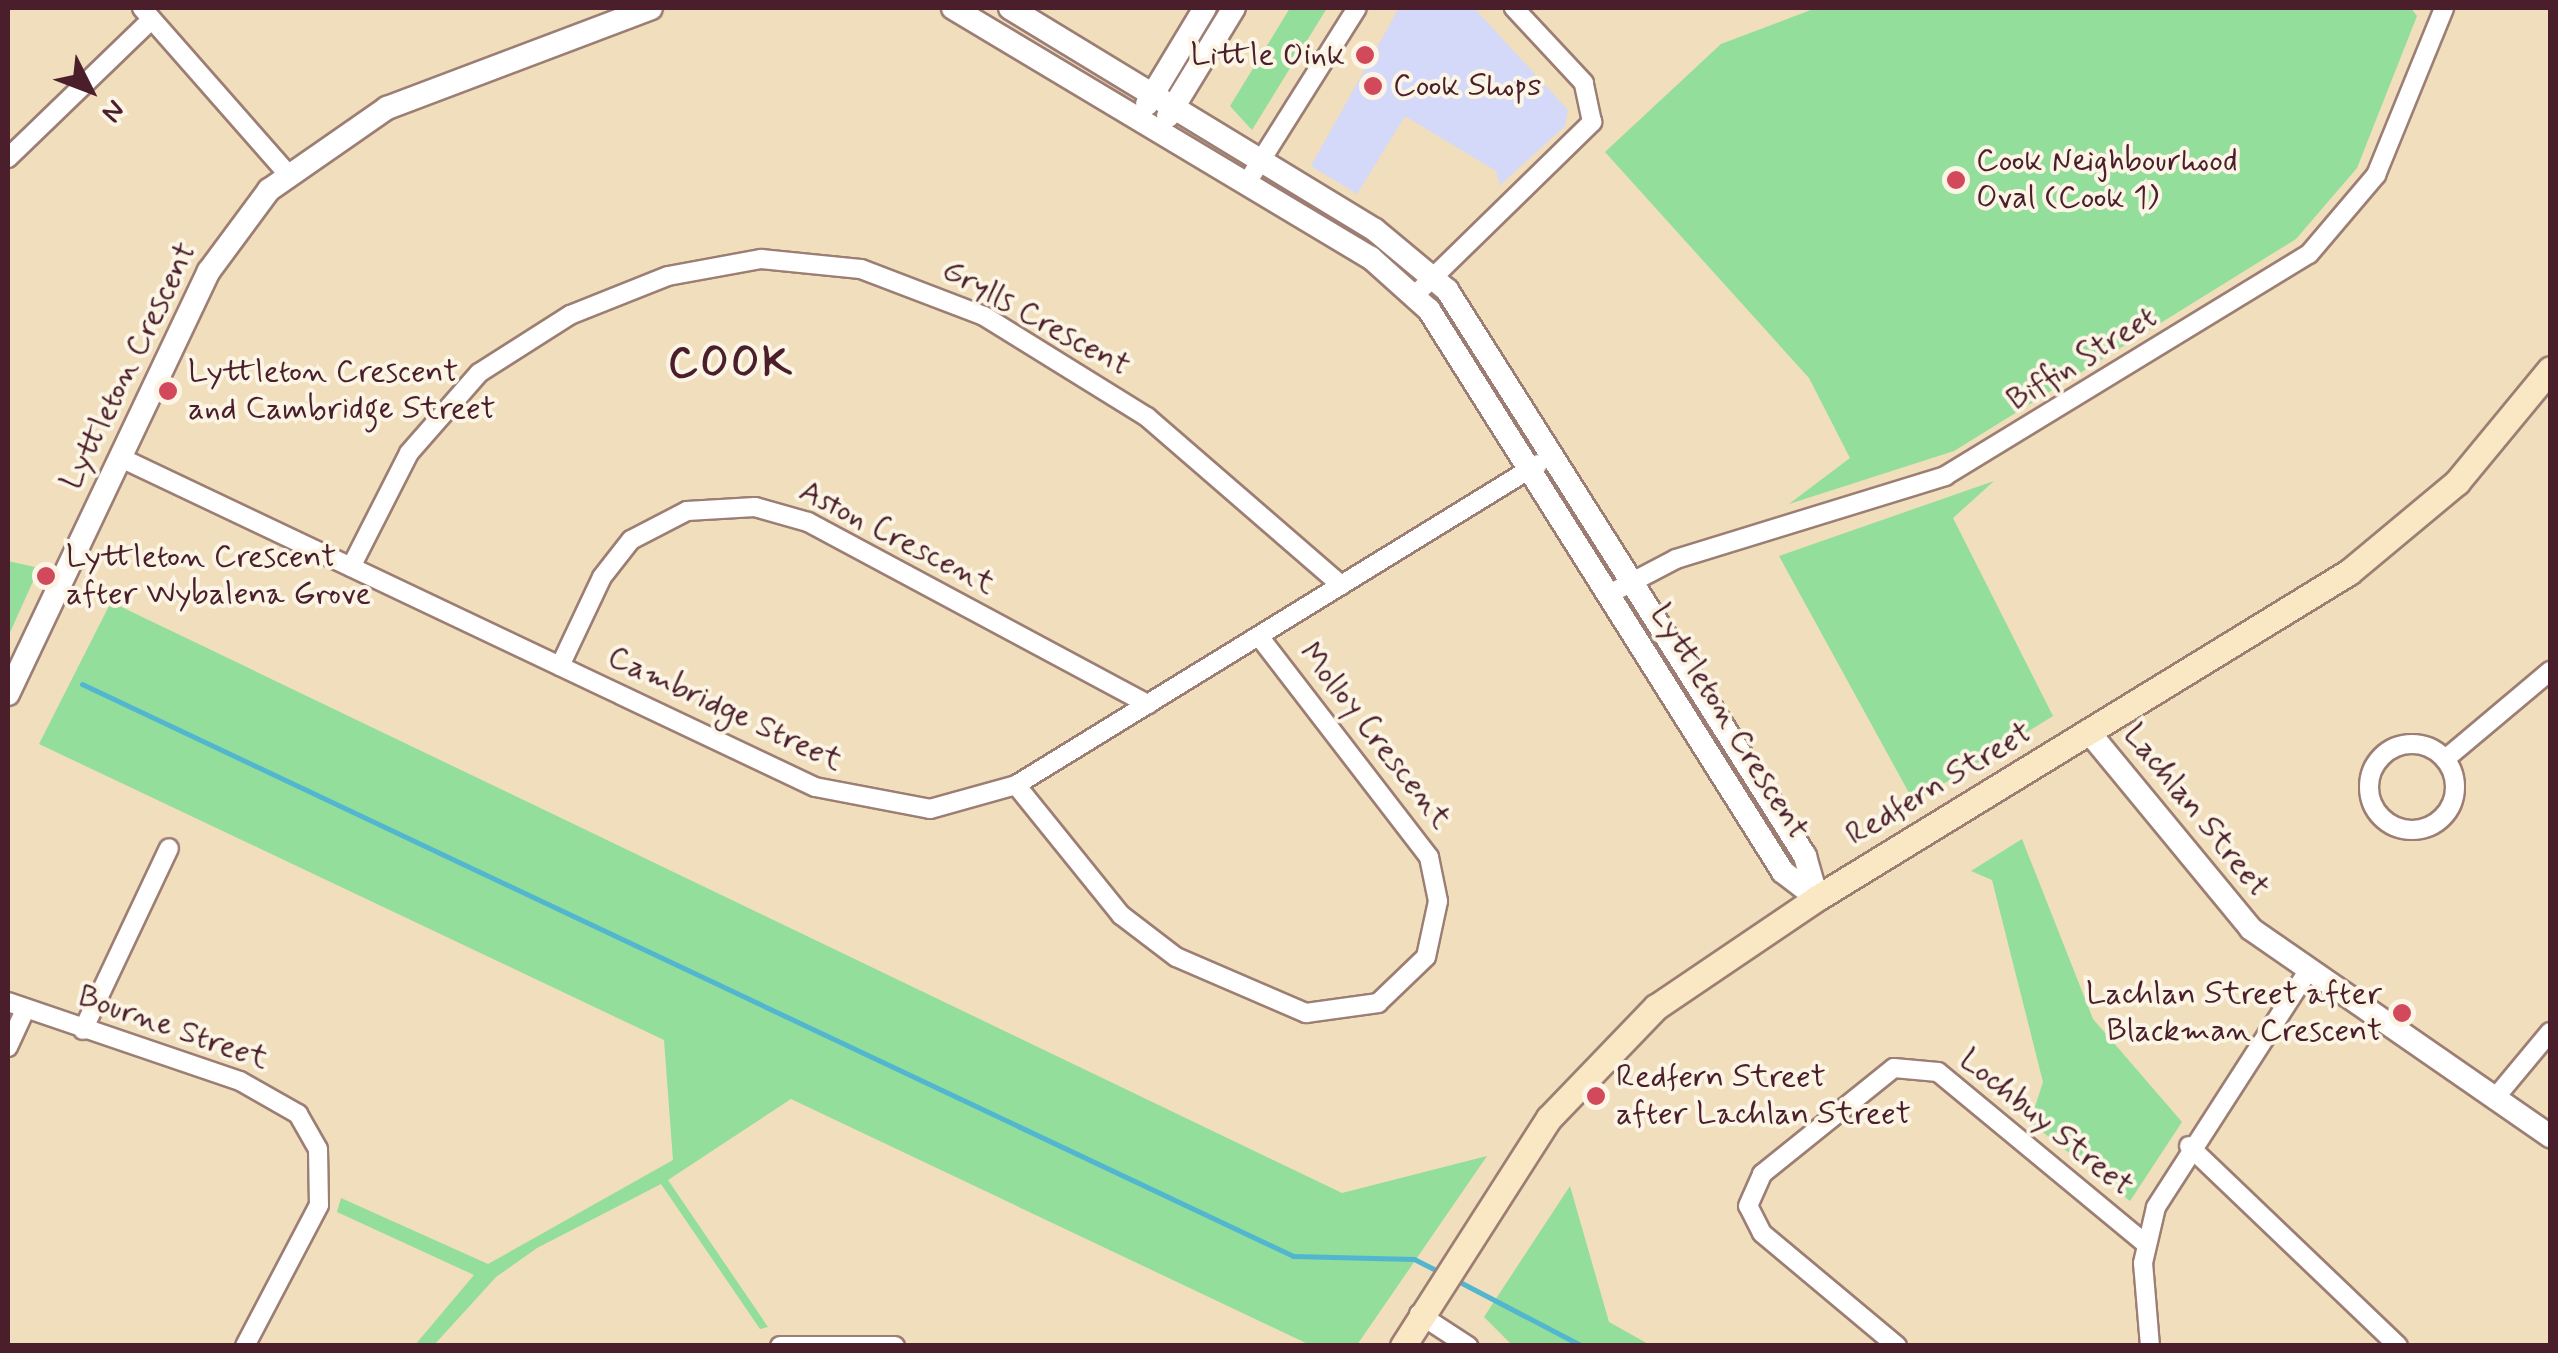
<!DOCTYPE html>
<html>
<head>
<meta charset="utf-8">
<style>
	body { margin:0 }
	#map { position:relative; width:2558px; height:1353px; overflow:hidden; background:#f0debc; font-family:Mynerve,sans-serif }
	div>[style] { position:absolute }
	.built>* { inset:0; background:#d4d8f9 }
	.green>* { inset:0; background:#92de9a }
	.stream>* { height:5px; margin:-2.5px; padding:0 2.5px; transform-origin:2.5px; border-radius:2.5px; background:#52b6d0 }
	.roads { filter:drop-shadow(2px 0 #9d7e74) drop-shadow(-2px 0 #9d7e74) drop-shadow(0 2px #9d7e74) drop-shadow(0 -2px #9d7e74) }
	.minor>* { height:18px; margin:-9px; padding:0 9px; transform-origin:9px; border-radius:9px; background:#fff }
	.minor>.ring { margin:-9px; padding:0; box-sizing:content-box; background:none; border:18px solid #fff; border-radius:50% }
	.tertiary>* { height:22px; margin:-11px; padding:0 11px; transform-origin:11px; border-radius:11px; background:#fff }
	.secondary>* { height:25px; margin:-12.5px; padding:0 12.5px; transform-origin:12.5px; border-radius:12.5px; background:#fae7c3 }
	.dots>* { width:28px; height:28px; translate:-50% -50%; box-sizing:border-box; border:5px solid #fcf5e5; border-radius:50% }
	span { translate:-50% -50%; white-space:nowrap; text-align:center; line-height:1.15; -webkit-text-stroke:8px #fcf5e5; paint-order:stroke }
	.poi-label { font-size:32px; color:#4a1f2b }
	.right { translate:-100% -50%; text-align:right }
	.left { translate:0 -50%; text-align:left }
	.street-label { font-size:32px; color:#4a1f2b }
	.district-label { font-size:42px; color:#4a1f2b; font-weight:700; letter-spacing:2.5px }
	.frame { position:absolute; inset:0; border:10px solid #4a1f2b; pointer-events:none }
	.north { position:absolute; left:40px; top:40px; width:100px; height:100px; -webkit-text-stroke:8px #fcf5e5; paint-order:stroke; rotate:132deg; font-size:28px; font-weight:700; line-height:40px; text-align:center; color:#4a1f2b }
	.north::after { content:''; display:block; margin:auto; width:35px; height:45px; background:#4a1f2b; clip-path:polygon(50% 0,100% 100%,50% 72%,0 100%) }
</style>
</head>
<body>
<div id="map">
	<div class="built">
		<i style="clip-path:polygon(1399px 8px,1474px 8px,1568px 110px,1565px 126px,1500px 185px,1496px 171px,1405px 116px,1357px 194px,1311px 166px)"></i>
	</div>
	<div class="green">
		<i style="clip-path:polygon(1290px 8px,1327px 8px,1252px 130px,1230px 106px)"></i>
		<i style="clip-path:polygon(1816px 8px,2411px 8px,2417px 16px,2357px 168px,2296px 239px,1954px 451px,1789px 504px,1850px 458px,1809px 378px,1605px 152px,1721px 44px)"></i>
		<i style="clip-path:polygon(1994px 481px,1953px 518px,2053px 716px,1914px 802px,1779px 556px)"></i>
		<i style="clip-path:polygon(8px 561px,39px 568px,8px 637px)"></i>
		<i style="clip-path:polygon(111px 602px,1342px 1193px,1487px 1156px,1357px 1345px,1310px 1345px,791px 1099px,668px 1180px,768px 1327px,760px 1329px,661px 1184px,537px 1248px,496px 1277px,434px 1345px,415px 1345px,474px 1275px,337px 1212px,341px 1198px,488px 1264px,673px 1160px,664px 1040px,39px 744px)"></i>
		<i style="clip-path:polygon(2022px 839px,2093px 1019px,2182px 1122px,2130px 1201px,2030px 1122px,2043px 1082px,1992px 880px,1971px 871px)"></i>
		<i style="clip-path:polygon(1570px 1186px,1609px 1322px,1650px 1345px,1512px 1345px,1484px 1317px)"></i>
	</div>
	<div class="stream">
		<i style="left:82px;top:684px;width:1339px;rotate:25.28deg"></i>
		<i style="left:1293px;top:1256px;width:121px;rotate:1.4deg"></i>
		<i style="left:1414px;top:1259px;width:31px;rotate:27deg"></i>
		<i style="left:1456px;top:1280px;width:142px;rotate:27.6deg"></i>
	</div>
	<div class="roads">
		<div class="minor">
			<i style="left:142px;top:8px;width:220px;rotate:48.7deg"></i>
			<i style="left:8px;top:158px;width:199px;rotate:-44deg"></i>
			<i style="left:1248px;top:181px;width:204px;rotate:-57.8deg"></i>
			<i style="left:1415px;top:295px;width:248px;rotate:-44.3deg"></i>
			<i style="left:1592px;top:122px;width:40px;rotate:-102deg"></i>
			<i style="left:1584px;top:83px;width:103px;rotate:-133deg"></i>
			<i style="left:119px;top:457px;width:770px;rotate:25.37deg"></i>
			<i style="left:815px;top:787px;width:117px;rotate:10.8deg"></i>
			<i style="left:930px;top:809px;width:89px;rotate:-15.6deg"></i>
			<i style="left:1016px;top:785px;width:613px;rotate:-31.59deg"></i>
			<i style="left:351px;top:567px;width:128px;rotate:-63deg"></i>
			<i style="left:409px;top:453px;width:106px;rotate:-48.8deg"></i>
			<i style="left:479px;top:373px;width:108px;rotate:-32.5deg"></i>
			<i style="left:570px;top:315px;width:105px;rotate:-21.7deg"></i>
			<i style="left:668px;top:276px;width:95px;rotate:-10.4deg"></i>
			<i style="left:761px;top:259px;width:100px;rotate:5.7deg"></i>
			<i style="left:861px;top:269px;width:132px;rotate:20.9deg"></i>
			<i style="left:984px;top:316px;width:192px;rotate:31.8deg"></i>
			<i style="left:1147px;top:417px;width:257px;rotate:40.9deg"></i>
			<i style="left:1611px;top:593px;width:73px;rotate:-27.6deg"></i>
			<i style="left:1676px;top:559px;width:282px;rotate:-17.1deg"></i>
			<i style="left:1945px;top:476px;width:426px;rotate:-31.4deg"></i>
			<i style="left:2309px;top:254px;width:104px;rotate:-49.7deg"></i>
			<i style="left:2376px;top:175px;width:180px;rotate:-67.8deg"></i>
			<i style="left:560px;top:666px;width:98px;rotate:-64.7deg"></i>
			<i style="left:602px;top:577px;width:47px;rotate:-51.9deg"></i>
			<i style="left:631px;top:540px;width:63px;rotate:-27.4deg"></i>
			<i style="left:687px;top:511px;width:68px;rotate:-3.4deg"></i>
			<i style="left:755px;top:507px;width:55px;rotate:15.8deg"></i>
			<i style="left:808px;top:522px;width:386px;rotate:28.2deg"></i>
			<i class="ring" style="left:2369px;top:744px;width:68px;height:68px"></i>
			<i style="left:2450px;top:755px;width:131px;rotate:-40deg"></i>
			<i style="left:1016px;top:785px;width:167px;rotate:51.1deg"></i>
			<i style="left:1121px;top:915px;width:69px;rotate:37.4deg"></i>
			<i style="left:1176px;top:957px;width:142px;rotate:23.3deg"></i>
			<i style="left:1306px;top:1013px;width:73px;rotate:-7.9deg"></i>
			<i style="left:1378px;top:1003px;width:66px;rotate:-43.8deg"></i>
			<i style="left:1426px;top:957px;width:57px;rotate:-77.9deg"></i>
			<i style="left:1438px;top:901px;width:45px;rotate:-101.6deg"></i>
			<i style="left:1429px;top:857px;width:279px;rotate:-127.6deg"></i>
			<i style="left:8px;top:1002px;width:245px;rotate:18.8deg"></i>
			<i style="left:240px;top:1081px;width:67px;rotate:29.6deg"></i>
			<i style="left:298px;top:1114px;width:40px;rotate:60.3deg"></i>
			<i style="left:318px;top:1149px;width:56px;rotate:89deg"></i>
			<i style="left:319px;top:1205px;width:159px;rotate:117.7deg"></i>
			<i style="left:83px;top:1030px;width:201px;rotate:-64.7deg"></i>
			<i style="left:8px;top:1047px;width:41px;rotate:-65.3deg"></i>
			<i style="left:2495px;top:1098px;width:86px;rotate:-50.2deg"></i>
			<i style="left:2189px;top:1146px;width:289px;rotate:43.7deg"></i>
			<i style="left:1419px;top:1314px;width:59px;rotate:33.1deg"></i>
			<i style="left:780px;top:1346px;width:115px"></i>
			<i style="left:1897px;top:1346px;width:176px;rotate:-140.1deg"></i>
			<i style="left:1762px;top:1233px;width:30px;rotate:-117deg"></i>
			<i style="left:1748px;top:1206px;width:35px;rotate:-66deg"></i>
			<i style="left:1762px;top:1174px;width:169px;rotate:-38.8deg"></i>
			<i style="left:1894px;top:1068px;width:44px;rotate:5.2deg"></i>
			<i style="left:1938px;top:1072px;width:270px;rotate:39.6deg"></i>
			<i style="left:2150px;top:1346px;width:83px;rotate:-94.8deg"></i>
			<i style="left:2143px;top:1263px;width:57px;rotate:-76.9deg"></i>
			<i style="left:2156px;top:1207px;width:281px;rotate:-57.2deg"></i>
		</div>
		<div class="tertiary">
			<i style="left:953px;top:8px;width:487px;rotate:30.9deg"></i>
			<i style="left:1371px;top:258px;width:78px;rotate:41.9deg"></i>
			<i style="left:1429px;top:310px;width:664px;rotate:57.79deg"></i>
			<i style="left:1783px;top:872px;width:43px;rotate:37.4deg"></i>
			<i style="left:1010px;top:8px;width:427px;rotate:31.3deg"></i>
			<i style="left:1375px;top:230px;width:94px;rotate:39.8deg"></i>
			<i style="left:1447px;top:290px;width:670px;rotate:57.69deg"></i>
			<i style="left:1805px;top:856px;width:44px;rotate:74.1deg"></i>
			<i style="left:1147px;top:104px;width:112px;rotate:-58.9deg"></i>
			<i style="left:1168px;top:116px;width:127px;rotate:-58.6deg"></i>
			<i style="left:8px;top:694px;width:468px;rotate:-64.6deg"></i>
			<i style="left:209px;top:271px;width:101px;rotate:-53.5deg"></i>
			<i style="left:269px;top:190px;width:144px;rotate:-34.8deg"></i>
			<i style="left:387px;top:108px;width:282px;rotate:-20.7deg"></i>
			<i style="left:2088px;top:731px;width:256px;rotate:50.5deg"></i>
			<i style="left:2251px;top:929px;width:364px;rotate:34.7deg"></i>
		</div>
		<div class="secondary">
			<i style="left:1403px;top:1346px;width:271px;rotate:-57.4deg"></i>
			<i style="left:1549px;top:1118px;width:154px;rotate:-46.1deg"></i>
			<i style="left:1656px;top:1007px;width:194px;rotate:-34.1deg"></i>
			<i style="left:1817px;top:898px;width:624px;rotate:-31.5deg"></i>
			<i style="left:2349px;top:572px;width:141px;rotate:-39.8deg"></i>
			<i style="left:2457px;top:482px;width:146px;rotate:-50.5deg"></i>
		</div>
	</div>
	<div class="dots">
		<i style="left:1365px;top:55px;background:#d1495b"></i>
		<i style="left:1373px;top:86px;background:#d1495b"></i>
		<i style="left:1956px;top:180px;background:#d1495b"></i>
		<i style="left:168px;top:391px;background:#d1495b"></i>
		<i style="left:46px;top:576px;background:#d1495b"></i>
		<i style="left:2402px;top:1013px;background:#d1495b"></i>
		<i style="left:1596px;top:1096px;background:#d1495b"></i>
	</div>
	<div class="poi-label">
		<span class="right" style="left:1345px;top:55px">Little Oink</span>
		<span class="left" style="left:1393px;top:86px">Cook Shops</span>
		<span class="left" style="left:1976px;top:180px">Cook Neighbourhood<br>Oval (Cook 1)</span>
		<span class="left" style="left:188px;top:391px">Lyttleton Crescent<br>and Cambridge Street</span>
		<span class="left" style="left:66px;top:576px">Lyttleton Crescent<br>after Wybalena Grove</span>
		<span class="right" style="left:2382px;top:1013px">Lachlan Street after<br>Blackman Crescent</span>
		<span class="left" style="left:1616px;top:1096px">Redfern Street<br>after Lachlan Street</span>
	</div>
	<div class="street-label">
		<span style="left:1036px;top:318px;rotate:29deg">Grylls Crescent</span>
		<span style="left:2082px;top:359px;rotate:-32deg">Biffin Street</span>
		<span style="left:129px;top:366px;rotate:-64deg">Lyttleton Crescent</span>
		<span style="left:897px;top:538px;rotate:27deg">Aston Crescent</span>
		<span style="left:725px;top:709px;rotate:25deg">Cambridge Street</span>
		<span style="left:1729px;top:722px;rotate:58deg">Lyttleton Crescent</span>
		<span style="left:1375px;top:736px;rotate:52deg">Molloy Crescent</span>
		<span style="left:1939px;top:784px;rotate:-31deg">Redfern Street</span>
		<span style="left:2196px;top:811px;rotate:51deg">Lachlan Street</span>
		<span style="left:173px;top:1028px;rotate:19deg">Bourne Street</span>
		<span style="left:2046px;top:1123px;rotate:39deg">Lochbuy Street</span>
	</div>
	<div class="district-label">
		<span style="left:731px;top:365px">COOK</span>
	</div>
	<div class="frame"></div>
	<div class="north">N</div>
</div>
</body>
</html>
